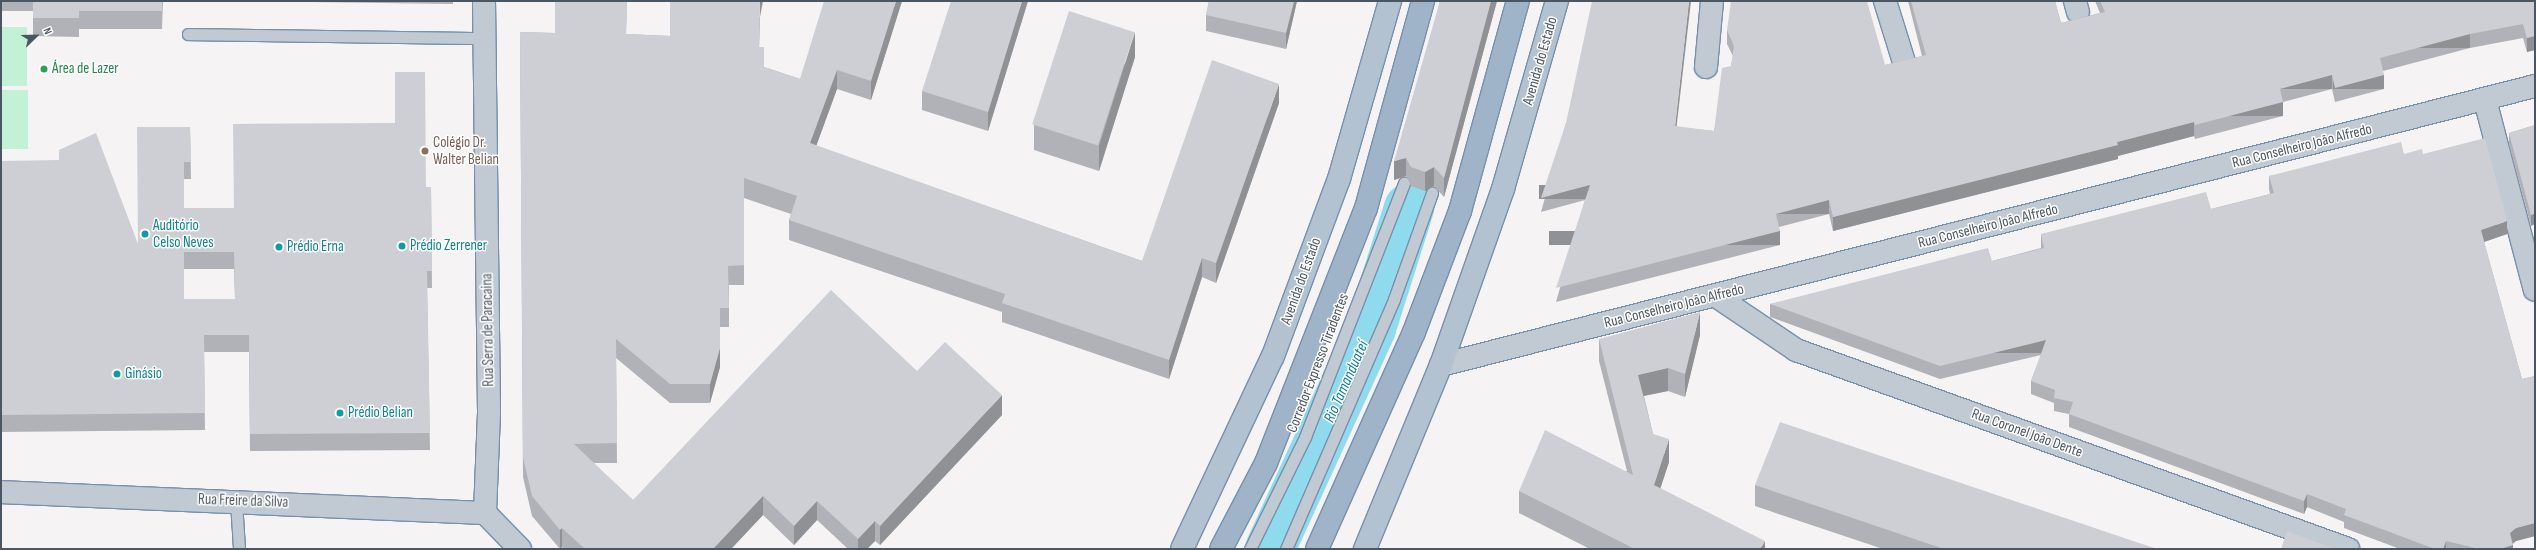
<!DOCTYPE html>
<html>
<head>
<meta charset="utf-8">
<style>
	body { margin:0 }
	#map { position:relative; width:2536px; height:550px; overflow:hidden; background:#f5f3f3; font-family:"Sofia Sans Condensed",sans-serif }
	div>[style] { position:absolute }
	.green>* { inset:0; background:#c3f1d5; transform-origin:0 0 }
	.river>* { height:50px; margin:-25px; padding:0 25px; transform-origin:25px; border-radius:25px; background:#90daee }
	.roads { filter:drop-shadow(1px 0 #7690ad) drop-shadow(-1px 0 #7690ad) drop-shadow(0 1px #7690ad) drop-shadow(0 -1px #7690ad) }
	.service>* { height:11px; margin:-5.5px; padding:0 5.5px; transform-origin:5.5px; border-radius:5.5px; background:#c1cad2 }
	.minor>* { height:22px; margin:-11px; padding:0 11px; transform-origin:11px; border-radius:11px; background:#c1cad2 }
	.primary>* { height:22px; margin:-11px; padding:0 11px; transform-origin:11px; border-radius:11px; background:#b3c2d1 }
	.trunk>* { height:22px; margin:-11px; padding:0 11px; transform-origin:11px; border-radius:11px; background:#9fb4c9 }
	.wall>* { inset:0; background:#b0b2b7 }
	.shaded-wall>* { inset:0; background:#909195; transform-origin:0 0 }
	.building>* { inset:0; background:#cdcfd5; transform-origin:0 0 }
	.dots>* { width:11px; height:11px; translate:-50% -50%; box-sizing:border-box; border:2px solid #fff; border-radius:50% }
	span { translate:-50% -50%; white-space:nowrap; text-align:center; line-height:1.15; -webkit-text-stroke:3px #fff; paint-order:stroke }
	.street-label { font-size:15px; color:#4a5661 }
	.leisure-label { font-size:15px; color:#27864d }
	.left { translate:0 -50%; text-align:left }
	.education-label { font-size:15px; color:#785e54 }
	.culture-label { font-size:15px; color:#0d838f }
	.water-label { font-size:16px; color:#0c7c9b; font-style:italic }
	.frame { position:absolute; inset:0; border:2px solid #4a5661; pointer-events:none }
	.north { position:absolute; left:16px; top:16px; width:40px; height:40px; -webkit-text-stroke:3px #fff; paint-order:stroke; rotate:67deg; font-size:11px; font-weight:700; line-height:16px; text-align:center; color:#4a5661 }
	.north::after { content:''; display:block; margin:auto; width:14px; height:18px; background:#4a5661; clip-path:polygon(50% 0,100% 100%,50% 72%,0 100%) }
</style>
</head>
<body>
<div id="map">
	<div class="green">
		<i style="left:1px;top:27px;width:26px;height:59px"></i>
		<i style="left:1px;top:90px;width:27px;height:59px"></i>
	</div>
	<div class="river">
		<i style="left:1270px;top:549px;width:243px;rotate:-65.4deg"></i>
		<i style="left:1371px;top:328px;width:126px;rotate:-72.4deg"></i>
	</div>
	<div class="roads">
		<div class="service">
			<i style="left:188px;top:34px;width:297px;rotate:0.8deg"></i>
			<i style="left:236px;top:501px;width:48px;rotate:86.4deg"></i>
			<i style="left:1250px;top:549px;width:125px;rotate:-63.8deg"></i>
			<i style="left:1305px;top:437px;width:273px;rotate:-68.7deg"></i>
			<i style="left:1286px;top:549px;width:272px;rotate:-66.6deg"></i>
			<i style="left:1394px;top:299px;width:113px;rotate:-70.3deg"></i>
		</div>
		<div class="minor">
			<i style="left:484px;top:1px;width:412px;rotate:89.3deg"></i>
			<i style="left:489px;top:413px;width:100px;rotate:92.3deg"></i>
			<i style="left:485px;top:513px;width:50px;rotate:45.8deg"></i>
			<i style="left:1885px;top:1px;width:64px;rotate:72.7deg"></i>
			<i style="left:2075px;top:1px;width:11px;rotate:75deg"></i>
			<i style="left:1706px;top:67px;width:66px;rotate:-84.8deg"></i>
			<i style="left:2485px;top:100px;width:196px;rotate:75.3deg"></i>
			<i style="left:1716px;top:296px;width:97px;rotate:34deg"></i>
			<i style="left:1796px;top:350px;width:587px;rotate:19.82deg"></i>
			<i style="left:1441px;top:365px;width:1129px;rotate:-14.31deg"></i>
			<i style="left:1px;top:492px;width:484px;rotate:2.5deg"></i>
		</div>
		<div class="primary">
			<i style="left:1182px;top:549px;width:213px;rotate:-64.8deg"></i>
			<i style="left:1273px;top:356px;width:189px;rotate:-69.6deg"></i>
			<i style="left:1339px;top:179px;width:185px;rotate:-74deg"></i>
			<i style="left:1365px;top:549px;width:199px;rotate:-67.6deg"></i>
			<i style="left:1441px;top:365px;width:187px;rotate:-70.6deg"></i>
			<i style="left:1503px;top:189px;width:196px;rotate:-74deg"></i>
		</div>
		<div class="trunk">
			<i style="left:1221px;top:549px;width:97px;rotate:-62.4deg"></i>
			<i style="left:1266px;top:463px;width:274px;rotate:-68.6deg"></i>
			<i style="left:1366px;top:208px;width:215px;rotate:-74.6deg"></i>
			<i style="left:1317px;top:549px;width:238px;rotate:-65.9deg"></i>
			<i style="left:1414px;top:332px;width:129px;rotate:-69.2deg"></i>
			<i style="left:1460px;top:211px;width:218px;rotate:-74.6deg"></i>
		</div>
	</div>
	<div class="wall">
		<i style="clip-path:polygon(1px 1px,163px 1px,162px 29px,79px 29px,79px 37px,33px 36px,33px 11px,1px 11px)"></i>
		<i style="clip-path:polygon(233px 1px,453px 1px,453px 4px)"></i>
		<i style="clip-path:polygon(627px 1px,626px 34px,670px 36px,760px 17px,759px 47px,764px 67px,800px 79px,902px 1px,871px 100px,837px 89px,816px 146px,1142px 261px,1279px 103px,1216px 283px,1202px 277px,1169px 379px,1002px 322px,1002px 312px,789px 240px,789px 220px,791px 214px,744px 198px,744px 285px,729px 285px,729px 327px,720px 327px,720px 367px,710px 403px,670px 403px,616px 358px,617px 463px,593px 463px,633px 500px,917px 371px,1002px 415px,880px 545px,875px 541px,867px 549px,848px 549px,817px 520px,794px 545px,763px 515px,731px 549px,564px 549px,562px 547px,561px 549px,560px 549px,532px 516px,523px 477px,520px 32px,555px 33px)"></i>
		<i style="clip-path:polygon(1028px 1px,988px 131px,922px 110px,922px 91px)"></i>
		<i style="clip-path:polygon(1209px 1px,1297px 1px,1286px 49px,1206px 31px,1206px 15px)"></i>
		<i style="clip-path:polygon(1440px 1px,1497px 1px,1444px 197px,1434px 186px,1425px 191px,1411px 186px,1406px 176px,1394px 180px)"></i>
		<i style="clip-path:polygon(1908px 1px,2055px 1px,2061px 23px,2100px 13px,2095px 1px,2535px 1px,2535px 50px,2527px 52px,2523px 38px,2470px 48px,2383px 71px,2384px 89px,2335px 102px,2332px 89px,2283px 102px,2283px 116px,2195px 139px,2194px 136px,2118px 156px,2118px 159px,1833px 231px,1829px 214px,1779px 227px,1780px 245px,1556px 302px,1585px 200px,1541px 212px,1566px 123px,1676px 127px,1714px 131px,1731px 66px,1733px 56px,1727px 44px,1727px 30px,1885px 65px,1922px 56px)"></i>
		<i style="clip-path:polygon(1135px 57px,1099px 171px,1034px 150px,1034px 125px)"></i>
		<i style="clip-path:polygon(2535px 125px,2531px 226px,2509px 144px,2509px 133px)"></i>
		<i style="clip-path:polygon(evenodd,190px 127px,191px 179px,184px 179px,184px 208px,234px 208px,431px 187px,432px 288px,427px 288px,430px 450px,250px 451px,249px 352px,204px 352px,205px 430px,1px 432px,1px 161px,138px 244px,190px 127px,184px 269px,234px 269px,235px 299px,184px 299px,184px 269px)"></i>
		<i style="clip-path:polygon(2404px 154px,2423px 154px,2507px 234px,2484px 242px,2522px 379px,2535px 376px,2535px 536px,2516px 541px,2513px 544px,2513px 549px,2400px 549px,2344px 528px,2344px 522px,2307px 507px,2304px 514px,2069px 427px,2069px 414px,2054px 411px,2054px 403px,2031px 394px,2031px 381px,2041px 355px,1940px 379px,1770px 317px,1770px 304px,1992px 261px,2041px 248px,2041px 234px,2211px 209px,2270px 194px,2269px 189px,2269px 176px)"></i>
		<i style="clip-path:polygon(1700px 335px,1685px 397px,1668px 391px,1644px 396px,1653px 434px,1669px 462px,1660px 488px,1765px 549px,1590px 549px,1519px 513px,1519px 491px,1627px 471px,1599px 361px,1599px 339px)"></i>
		<i style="clip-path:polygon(1755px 485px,2157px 549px,1883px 549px,1755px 506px)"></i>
	</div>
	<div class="shaded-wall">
		<i style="clip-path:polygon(760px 1px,763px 1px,760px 17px,759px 66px)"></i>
		<i style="clip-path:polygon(896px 1px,902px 1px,871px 100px,871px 81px)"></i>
		<i style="clip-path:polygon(1022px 1px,1028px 1px,988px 131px,988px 112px)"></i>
		<i style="clip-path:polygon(1294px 1px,1297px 1px,1286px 49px,1286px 33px)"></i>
		<i style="clip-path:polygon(1491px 1px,1497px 1px,1444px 197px,1444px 178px)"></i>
		<i style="clip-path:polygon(1689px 1px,1691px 1px,1675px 140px,1675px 126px)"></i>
		<i style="clip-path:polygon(1135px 32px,1135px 57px,1099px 171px,1099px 146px)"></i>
		<i style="left:2470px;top:34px;width:14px;height:93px;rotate:90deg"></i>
		<i style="clip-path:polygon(2535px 36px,2535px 50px,2527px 52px,2527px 38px)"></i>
		<i style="clip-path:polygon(837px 70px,837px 89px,810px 163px,810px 143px)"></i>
		<i style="left:2332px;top:75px;width:14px;height:54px;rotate:90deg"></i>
		<i style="left:2384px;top:75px;width:14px;height:51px;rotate:90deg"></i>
		<i style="clip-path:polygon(1279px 84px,1279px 103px,1216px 283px,1216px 263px)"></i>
		<i style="left:2283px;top:102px;width:14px;height:91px;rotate:90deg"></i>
		<i style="clip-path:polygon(2194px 122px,2194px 136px,2118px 156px,2118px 159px,1833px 231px,1833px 217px)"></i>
		<i style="clip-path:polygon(1406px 158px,1406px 176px,1394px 180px,1394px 161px)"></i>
		<i style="clip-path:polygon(1434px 167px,1434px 186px,1425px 191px,1425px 172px)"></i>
		<i style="left:1590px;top:185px;width:14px;height:51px;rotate:90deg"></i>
		<i style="left:1829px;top:200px;width:14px;height:55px;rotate:90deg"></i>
		<i style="clip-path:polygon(2535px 213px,2535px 224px,2531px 226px,2531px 215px)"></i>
		<i style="clip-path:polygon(2507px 221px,2507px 234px,2481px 243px,2481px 230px)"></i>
		<i style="left:1780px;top:231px;width:14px;height:231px;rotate:90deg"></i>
		<i style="clip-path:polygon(1202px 258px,1202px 277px,1169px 379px,1169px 360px)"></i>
		<i style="clip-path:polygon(1700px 312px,1700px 335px,1685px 397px,1685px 374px)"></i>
		<i style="left:2046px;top:340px;width:13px;height:109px;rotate:90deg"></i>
		<i style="clip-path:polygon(720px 348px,720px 367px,710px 403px,710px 384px)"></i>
		<i style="clip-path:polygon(1668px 368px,1668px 391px,1638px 397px,1638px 375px)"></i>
		<i style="clip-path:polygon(1002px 395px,1002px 415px,880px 545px,880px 526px)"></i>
		<i style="clip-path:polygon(1669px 439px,1669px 462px,1654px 508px,1654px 485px)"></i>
		<i style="clip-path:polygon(2307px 494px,2307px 507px,2304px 514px,2304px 501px)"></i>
		<i style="clip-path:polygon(763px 496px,763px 515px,731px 549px,713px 549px)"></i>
		<i style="clip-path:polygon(817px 501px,817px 520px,794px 545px,794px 526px)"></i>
		<i style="clip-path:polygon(875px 521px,875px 541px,867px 549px,858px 549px,858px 539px)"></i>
		<i style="clip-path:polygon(2535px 523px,2535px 536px,2516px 541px,2510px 545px,2510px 533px,2516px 528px)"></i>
		<i style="clip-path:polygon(562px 528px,562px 547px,560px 549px,560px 530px)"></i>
		<i style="clip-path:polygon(1765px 541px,1765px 549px,1760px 549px)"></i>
		<i style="clip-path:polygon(2446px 541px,2446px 549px,2443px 549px)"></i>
		<i style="clip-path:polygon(2513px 545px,2513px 549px,2500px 549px)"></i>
	</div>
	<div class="building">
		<i style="clip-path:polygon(33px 1px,162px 1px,162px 11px,79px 11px,79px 18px,33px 18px)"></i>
		<i style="clip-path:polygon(555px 1px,627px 1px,626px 34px,670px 36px,670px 1px,760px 1px,759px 47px,764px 47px,764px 67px,800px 79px,824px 1px,896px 1px,871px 81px,837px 70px,810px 143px,1142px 261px,1212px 60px,1279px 84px,1216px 263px,1202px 258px,1169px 360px,1002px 303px,1005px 294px,789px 220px,797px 196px,744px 178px,744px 265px,728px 266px,729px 308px,720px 308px,720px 348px,710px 384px,670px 384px,616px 339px,617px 443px,574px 444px,633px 500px,831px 290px,917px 371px,945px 342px,1002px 395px,880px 526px,875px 521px,858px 539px,817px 501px,794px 526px,763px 496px,713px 549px,585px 549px,562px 528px,560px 530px,532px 496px,523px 457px,520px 32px,555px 33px)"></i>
		<i style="clip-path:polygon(951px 1px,1022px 1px,988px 112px,922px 91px)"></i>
		<i style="clip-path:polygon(1209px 1px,1294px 1px,1286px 33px,1206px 15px)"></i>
		<i style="clip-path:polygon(1440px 1px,1491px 1px,1444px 178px,1434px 167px,1425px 172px,1411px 167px,1406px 158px,1394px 161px)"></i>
		<i style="clip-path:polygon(1592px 1px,1689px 1px,1675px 126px,1714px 131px,1722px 68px,1731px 66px,1734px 46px,1727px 30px,1731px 1px,1867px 1px,1885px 65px,1926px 55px,1911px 1px,2055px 1px,2061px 23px,2105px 12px,2100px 1px,2535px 1px,2535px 36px,2527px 38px,2523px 24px,2470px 34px,2380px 58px,2384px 75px,2335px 88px,2332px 75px,2280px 89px,2283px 102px,2195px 125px,2194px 122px,2117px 142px,2118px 145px,1833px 217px,1829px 200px,1776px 214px,1780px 231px,1556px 288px,1590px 185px,1541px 198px,1566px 123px)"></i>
		<i style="left:1069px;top:11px;width:69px;height:119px;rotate:18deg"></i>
		<i style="clip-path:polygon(evenodd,395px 72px,425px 72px,426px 187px,431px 187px,432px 271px,427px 271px,430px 433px,250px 434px,249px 335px,204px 335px,205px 413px,1px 415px,1px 161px,59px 160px,59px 150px,96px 133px,138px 244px,137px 127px,190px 127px,191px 162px,184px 162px,184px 208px,234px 208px,233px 124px,395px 123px,395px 72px,184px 252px,234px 252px,235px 299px,184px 299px,184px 252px)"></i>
		<i style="clip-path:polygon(2535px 125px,2535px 213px,2531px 215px,2509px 133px)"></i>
		<i style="clip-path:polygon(2485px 138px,2507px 221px,2481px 230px,2522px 379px,2535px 376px,2535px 523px,2516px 528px,2510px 533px,2513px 545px,2500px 549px,2479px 549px,2446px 541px,2443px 549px,2435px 549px,2344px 515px,2346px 509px,2307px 494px,2304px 501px,2069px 414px,2073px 402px,2054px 398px,2055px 390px,2031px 381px,2046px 340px,1940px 366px,1770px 304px,1988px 248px,1992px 261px,2044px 248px,2041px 234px,2206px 192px,2211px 209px,2274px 193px,2269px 176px,2401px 142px,2404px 154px,2422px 149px,2423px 154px)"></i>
		<i style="clip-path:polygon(1700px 312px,1685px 374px,1668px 368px,1638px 375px,1653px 434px,1669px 439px,1654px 485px,1765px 541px,1760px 549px,1635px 549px,1519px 491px,1545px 430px,1633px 475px,1599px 339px)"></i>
		<i style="clip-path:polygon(1780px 422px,2157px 549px,1944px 549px,1755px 485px)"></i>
		<i style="clip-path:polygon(2287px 531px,2335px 549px,2281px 549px)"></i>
	</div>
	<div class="dots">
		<i style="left:44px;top:69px;background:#2e9e5b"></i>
		<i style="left:425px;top:151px;background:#8d6e63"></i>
		<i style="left:145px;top:234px;background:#0f9aa8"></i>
		<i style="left:402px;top:246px;background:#0f9aa8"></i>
		<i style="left:279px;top:247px;background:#0f9aa8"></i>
		<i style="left:117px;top:374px;background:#0f9aa8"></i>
		<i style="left:340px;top:413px;background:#0f9aa8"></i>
	</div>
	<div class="street-label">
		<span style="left:1540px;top:61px;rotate:-74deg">Avenida do Estado</span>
		<span style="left:2302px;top:146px;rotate:-14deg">Rua Conselheiro João Alfredo</span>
		<span style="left:1988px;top:226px;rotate:-14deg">Rua Conselheiro João Alfredo</span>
		<span style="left:1301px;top:281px;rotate:-70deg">Avenida do Estado</span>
		<span style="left:1674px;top:306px;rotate:-14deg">Rua Conselheiro João Alfredo</span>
		<span style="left:488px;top:330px;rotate:-91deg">Rua Serra de Paracaina</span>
		<span style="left:1318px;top:363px;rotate:-69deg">Corredor Expresso Tiradentes</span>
		<span style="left:2027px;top:433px;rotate:20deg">Rua Coronel João Dente</span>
		<span style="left:243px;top:501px;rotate:2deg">Rua Freire da Silva</span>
	</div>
	<div class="leisure-label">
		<span class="left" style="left:52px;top:69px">Área de Lazer</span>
	</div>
	<div class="education-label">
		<span class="left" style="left:433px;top:151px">Colégio Dr.<br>Walter Belian</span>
	</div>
	<div class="culture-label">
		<span class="left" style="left:153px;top:234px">Auditório<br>Celso Neves</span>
		<span class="left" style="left:410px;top:246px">Prédio Zerrener</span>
		<span class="left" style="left:287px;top:247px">Prédio Erna</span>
		<span class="left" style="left:125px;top:374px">Ginásio</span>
		<span class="left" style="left:348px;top:413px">Prédio Belian</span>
	</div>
	<div class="water-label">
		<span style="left:1347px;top:382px;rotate:-66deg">Rio Tamanduateí</span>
	</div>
	<div class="frame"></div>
	<div class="north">N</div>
</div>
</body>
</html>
